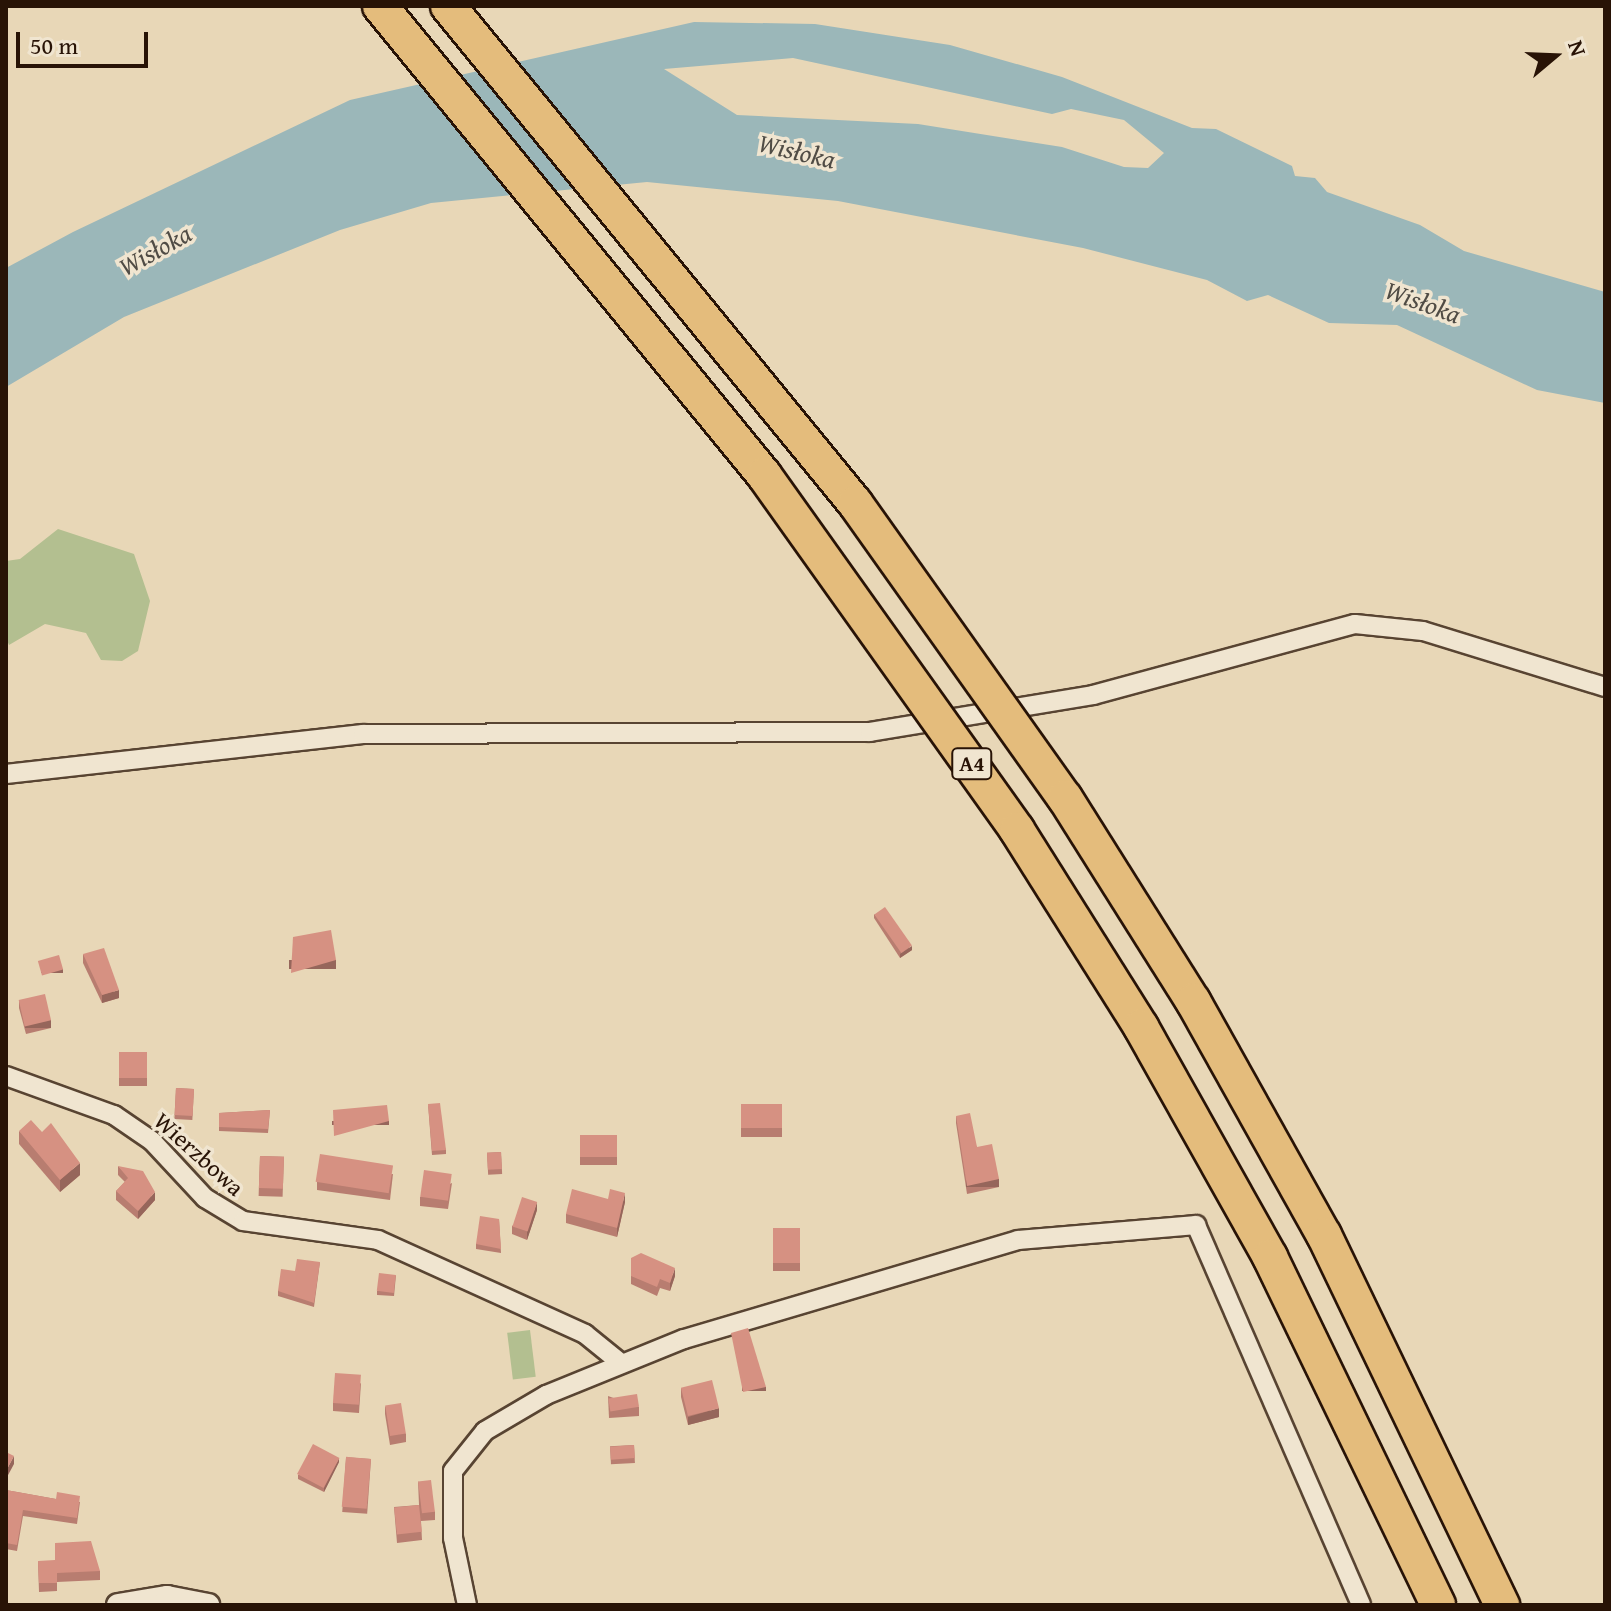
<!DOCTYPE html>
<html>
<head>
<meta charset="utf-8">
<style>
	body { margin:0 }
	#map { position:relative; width:1611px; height:1611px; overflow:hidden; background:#e8d7b7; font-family:"Gentium Book Plus",serif }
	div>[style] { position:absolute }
	.green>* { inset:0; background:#b3bf90; transform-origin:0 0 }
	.water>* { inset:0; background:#9bb7b9 }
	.roads { filter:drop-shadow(2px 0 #584432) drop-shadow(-2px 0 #584432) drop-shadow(0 2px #584432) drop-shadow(0 -2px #584432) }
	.minor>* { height:18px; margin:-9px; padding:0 9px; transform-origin:9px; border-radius:9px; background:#f0e5d0 }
	.tertiary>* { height:22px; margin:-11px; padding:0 11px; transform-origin:11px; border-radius:11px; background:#f0e5d0 }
	.bridges { filter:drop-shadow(2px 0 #281306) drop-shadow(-2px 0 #281306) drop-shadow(0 2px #281306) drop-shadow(0 -2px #281306) }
	.motorway-bridge>* { height:34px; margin:-17px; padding:0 17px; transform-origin:17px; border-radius:17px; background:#e4bc7c }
	.wall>* { inset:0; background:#b87d70; transform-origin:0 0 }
	.shaded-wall>* { inset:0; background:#96665b; transform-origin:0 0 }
	.building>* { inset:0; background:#d69182; transform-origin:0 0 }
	span { translate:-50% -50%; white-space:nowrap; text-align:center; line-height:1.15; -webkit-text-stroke:7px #f0e5d0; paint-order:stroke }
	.shield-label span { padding:2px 6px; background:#f0e5d0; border:2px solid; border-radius:6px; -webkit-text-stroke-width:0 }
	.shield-label { font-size:22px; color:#281306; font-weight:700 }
	.street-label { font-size:24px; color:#281306 }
	.water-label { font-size:26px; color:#504c45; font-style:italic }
	.frame { position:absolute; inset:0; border:8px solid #281306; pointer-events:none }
	.north { position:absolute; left:1515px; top:16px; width:80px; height:80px; -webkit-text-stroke:6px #f0e5d0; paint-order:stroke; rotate:71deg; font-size:22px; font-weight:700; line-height:32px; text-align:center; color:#281306 }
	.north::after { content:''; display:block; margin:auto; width:28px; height:36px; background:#281306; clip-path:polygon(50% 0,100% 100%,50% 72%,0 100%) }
	.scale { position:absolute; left:16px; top:32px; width:132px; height:36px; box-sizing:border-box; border:4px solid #281306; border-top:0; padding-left:10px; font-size:24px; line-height:28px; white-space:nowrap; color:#281306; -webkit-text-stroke:6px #f0e5d0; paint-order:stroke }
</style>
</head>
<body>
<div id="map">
	<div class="green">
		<i style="clip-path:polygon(58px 529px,134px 554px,150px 601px,138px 651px,122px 661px,101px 660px,86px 633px,45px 624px,9px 645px,6px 638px,6px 561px,20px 559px)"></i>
		<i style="left:530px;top:1330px;width:47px;height:23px;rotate:83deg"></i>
	</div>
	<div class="water">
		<i style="clip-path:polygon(evenodd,694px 22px,815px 24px,950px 45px,1062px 77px,1192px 128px,1216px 129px,1292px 166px,1295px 176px,1315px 178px,1327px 192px,1420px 225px,1464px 251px,1605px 292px,1605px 403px,1537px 390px,1397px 325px,1329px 323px,1268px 295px,1247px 301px,1207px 280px,1083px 248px,838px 201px,647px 182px,431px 203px,340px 230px,124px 317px,6px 387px,6px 268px,73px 232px,350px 100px,694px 22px,793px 58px,1052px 114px,1071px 109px,1124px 120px,1164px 153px,1148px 168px,1124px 167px,1062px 147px,918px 124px,737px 115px,664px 69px,793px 58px)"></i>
	</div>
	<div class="roads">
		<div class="minor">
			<i style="left:6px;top:774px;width:359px;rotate:-6.4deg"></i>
			<i style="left:363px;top:734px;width:507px;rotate:-0.23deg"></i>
			<i style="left:870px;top:732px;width:226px;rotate:-9.4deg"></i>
			<i style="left:1093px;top:695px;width:271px;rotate:-15.2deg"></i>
			<i style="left:1355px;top:624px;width:68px;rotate:5.9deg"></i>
			<i style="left:1423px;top:631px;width:190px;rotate:17.1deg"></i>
			<i style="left:6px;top:1076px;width:115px;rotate:19.9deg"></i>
			<i style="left:114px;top:1115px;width:46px;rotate:34.4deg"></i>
			<i style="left:152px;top:1141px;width:78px;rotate:47.1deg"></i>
			<i style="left:205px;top:1198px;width:44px;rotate:31.2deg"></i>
			<i style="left:243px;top:1221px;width:136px;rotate:8deg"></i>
			<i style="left:378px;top:1240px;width:227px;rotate:24.4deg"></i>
			<i style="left:585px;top:1334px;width:46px;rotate:38.9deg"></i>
			<i style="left:467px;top:1605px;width:68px;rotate:-101.8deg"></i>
			<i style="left:453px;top:1538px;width:67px;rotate:-90deg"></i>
			<i style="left:453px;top:1471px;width:51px;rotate:-51.3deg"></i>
			<i style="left:485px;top:1431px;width:71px;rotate:-30.5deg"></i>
			<i style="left:546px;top:1395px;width:149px;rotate:-22.1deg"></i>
			<i style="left:684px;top:1339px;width:348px;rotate:-16.5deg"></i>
			<i style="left:1018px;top:1240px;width:179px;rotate:-4.8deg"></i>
			<i style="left:1196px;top:1225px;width:414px;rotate:66.5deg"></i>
		</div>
		<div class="tertiary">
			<i style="left:118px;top:1605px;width:50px;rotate:-9.3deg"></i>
			<i style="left:167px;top:1597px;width:42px;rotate:11deg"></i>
		</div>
	</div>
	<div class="bridges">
		<div class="motorway-bridge">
			<i style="left:380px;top:6px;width:606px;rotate:50.69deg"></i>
			<i style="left:764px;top:475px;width:436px;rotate:54.5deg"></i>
			<i style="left:1017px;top:830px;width:233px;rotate:57.8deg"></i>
			<i style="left:1141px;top:1027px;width:264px;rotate:60.7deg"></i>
			<i style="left:1270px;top:1257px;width:386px;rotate:64.2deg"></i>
			<i style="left:448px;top:6px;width:642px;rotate:50.69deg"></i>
			<i style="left:855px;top:503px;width:362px;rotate:54.6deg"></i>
			<i style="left:1065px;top:798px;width:240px;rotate:57.8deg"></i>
			<i style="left:1193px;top:1001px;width:268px;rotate:60.8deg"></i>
			<i style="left:1324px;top:1235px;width:411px;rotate:64.3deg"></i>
		</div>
	</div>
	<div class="wall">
		<i style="clip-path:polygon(874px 914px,912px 950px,900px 958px,874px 918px)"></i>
		<i style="clip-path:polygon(83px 954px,119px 998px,102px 1003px,83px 963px)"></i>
		<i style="clip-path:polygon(19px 1000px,51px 1028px,26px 1034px,19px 1008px)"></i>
		<i style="left:119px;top:1052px;width:28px;height:34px"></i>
		<i style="left:176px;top:1088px;width:18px;height:31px;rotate:3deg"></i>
		<i style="clip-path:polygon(428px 1104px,446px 1150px,446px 1154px,432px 1155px)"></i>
		<i style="left:741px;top:1104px;width:41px;height:33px"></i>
		<i style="clip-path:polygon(270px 1110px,268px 1133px,219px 1131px,219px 1113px)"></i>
		<i style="clip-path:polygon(956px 1116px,977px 1147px,999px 1187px,967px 1194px,956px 1123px)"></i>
		<i style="clip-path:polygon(19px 1131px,80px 1175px,60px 1192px,19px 1144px)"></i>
		<i style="left:580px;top:1135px;width:37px;height:30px"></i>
		<i style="left:501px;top:1152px;width:22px;height:14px;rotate:87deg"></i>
		<i style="left:260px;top:1156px;width:24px;height:40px;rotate:2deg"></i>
		<i style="clip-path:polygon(118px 1166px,155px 1200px,138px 1219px,116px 1200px,116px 1191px,125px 1182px,118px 1175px)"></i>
		<i style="clip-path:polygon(393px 1174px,390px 1200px,317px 1190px,317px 1182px)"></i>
		<i style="clip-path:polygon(452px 1183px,448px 1209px,420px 1206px,420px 1197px)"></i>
		<i style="clip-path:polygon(608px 1199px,625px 1202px,617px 1237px,566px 1223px,566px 1214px)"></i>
		<i style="clip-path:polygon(537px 1210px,527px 1240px,512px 1234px,512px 1226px)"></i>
		<i style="clip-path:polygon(499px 1219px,501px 1253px,476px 1249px,476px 1244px)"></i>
		<i style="left:773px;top:1228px;width:27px;height:43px"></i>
		<i style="clip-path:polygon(631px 1258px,675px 1276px,670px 1291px,660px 1288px,657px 1296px,631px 1284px)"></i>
		<i style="clip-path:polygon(320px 1262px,314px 1307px,278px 1296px,278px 1291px,295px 1271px)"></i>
		<i style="clip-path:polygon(396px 1275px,394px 1296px,377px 1295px,377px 1291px)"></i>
		<i style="clip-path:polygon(361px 1383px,359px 1413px,333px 1411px,333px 1403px)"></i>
		<i style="clip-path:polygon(681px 1388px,719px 1417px,688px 1425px,681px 1397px)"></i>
		<i style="clip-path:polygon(608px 1396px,639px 1407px,639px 1416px,609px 1418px)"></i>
		<i style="clip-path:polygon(385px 1406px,406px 1434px,406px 1442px,390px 1445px,385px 1414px)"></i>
		<i style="left:634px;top:1445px;width:18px;height:24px;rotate:87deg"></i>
		<i style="left:371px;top:1459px;width:55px;height:25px;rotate:94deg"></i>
		<i style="clip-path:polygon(339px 1462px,324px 1492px,298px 1479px,298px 1475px)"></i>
		<i style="clip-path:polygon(418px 1481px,435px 1512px,435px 1520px,421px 1521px,422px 1540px,397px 1543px,394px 1507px,419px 1505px)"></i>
		<i style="clip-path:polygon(6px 1490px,56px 1499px,80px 1502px,77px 1524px,23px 1516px,17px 1551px,6px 1549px)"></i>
		<i style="clip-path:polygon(38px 1561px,100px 1571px,100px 1580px,57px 1582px,57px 1591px,39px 1592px)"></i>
	</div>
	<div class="shaded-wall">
		<i style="clip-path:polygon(912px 946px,912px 950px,900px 958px,900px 954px)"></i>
		<i style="left:336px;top:960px;width:9px;height:47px;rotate:90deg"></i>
		<i style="left:63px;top:969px;width:4px;height:22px;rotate:90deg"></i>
		<i style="clip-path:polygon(119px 990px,119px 998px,102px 1003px,102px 995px)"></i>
		<i style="left:51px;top:1020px;width:8px;height:26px;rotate:90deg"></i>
		<i style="left:389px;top:1121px;width:4px;height:57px;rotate:90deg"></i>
		<i style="clip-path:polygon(80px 1163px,80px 1175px,60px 1192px,60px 1180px)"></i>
		<i style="left:999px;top:1179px;width:8px;height:33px;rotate:90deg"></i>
		<i style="clip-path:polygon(155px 1192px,155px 1200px,138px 1219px,138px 1211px)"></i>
		<i style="clip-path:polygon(625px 1193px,625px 1202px,617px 1237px,617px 1228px)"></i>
		<i style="clip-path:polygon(537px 1202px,537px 1210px,527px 1240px,527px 1231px)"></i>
		<i style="clip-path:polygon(675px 1268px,675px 1276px,670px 1291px,670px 1283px)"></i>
		<i style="left:766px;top:1387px;width:4px;height:24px;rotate:90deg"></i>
		<i style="clip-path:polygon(719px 1408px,719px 1417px,688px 1425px,688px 1417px)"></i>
		<i style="clip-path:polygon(14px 1456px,14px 1464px,7px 1477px,7px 1469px)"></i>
		<i style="clip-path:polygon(339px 1458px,339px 1462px,324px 1492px,324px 1488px)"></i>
	</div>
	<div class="building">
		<i style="left:885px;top:907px;width:47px;height:13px;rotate:55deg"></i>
		<i style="clip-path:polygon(331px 930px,336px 960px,291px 973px,293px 937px)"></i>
		<i style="clip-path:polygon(104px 948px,119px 990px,102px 995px,83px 954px)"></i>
		<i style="left:59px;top:955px;width:15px;height:22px;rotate:74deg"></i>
		<i style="left:45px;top:994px;width:27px;height:27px;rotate:77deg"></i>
		<i style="left:119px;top:1052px;width:28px;height:26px"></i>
		<i style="left:176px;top:1088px;width:18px;height:27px;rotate:3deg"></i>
		<i style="clip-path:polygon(440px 1103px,446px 1150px,432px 1151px,428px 1104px)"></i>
		<i style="left:741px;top:1104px;width:41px;height:24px"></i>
		<i style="clip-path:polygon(387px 1105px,389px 1121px,334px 1136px,333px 1110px)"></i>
		<i style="clip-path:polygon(270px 1110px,268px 1129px,219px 1127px,219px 1113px)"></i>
		<i style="clip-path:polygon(970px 1113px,977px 1147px,992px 1144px,999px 1179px,967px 1186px,956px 1116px)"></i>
		<i style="clip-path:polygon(31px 1120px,42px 1132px,51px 1123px,80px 1163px,60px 1180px,19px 1131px)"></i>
		<i style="left:580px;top:1135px;width:37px;height:22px"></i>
		<i style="left:501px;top:1152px;width:17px;height:14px;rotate:87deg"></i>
		<i style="left:320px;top:1154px;width:74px;height:28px;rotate:9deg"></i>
		<i style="left:260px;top:1156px;width:24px;height:32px;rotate:2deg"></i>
		<i style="clip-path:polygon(118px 1166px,143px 1171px,155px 1192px,138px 1211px,116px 1191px,128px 1178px)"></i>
		<i style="left:424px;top:1170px;width:28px;height:27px;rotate:8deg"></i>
		<i style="clip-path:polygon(572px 1189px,608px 1199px,610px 1189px,625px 1193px,617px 1228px,566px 1214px)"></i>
		<i style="left:522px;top:1197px;width:16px;height:31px;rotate:18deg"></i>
		<i style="clip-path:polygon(480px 1216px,499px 1219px,501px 1249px,476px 1244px)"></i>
		<i style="left:773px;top:1228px;width:27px;height:35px"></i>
		<i style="clip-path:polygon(641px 1253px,675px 1268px,670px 1283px,660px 1279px,657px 1287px,631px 1276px,631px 1258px)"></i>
		<i style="clip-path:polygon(297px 1259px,320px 1262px,314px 1303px,278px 1291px,281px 1269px,295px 1271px)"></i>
		<i style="left:379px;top:1273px;width:17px;height:18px;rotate:7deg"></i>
		<i style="clip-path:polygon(748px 1328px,766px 1387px,743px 1392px,731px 1333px)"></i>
		<i style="left:335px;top:1373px;width:26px;height:30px;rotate:4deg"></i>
		<i style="left:712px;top:1380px;width:29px;height:32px;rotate:76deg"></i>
		<i style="left:637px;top:1394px;width:13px;height:29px;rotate:81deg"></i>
		<i style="left:401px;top:1403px;width:31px;height:16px;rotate:81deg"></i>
		<i style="left:313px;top:1444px;width:30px;height:34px;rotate:28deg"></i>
		<i style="left:634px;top:1445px;width:13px;height:24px;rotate:86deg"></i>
		<i style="clip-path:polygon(6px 1452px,14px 1456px,7px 1469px,6px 1468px)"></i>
		<i style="left:371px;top:1459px;width:50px;height:25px;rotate:95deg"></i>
		<i style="left:431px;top:1480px;width:32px;height:13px;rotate:83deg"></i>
		<i style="clip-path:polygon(6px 1490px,56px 1499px,57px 1492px,80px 1496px,77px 1518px,23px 1510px,17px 1545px,6px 1543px)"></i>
		<i style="left:419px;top:1505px;width:27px;height:25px;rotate:84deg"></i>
		<i style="clip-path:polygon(91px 1541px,100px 1571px,57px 1573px,57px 1583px,39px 1583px,38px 1561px,55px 1560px,55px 1543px)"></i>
	</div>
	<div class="shield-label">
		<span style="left:972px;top:764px">A4</span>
	</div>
	<div class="street-label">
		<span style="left:199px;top:1154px;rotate:42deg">Wierzbowa</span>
	</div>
	<div class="water-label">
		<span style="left:797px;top:151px;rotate:13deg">Wisłoka</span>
		<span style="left:155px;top:250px;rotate:-29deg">Wisłoka</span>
		<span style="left:1423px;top:302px;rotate:20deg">Wisłoka</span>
	</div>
	<div class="frame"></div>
	<div class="north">N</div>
	<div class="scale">50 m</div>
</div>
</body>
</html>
